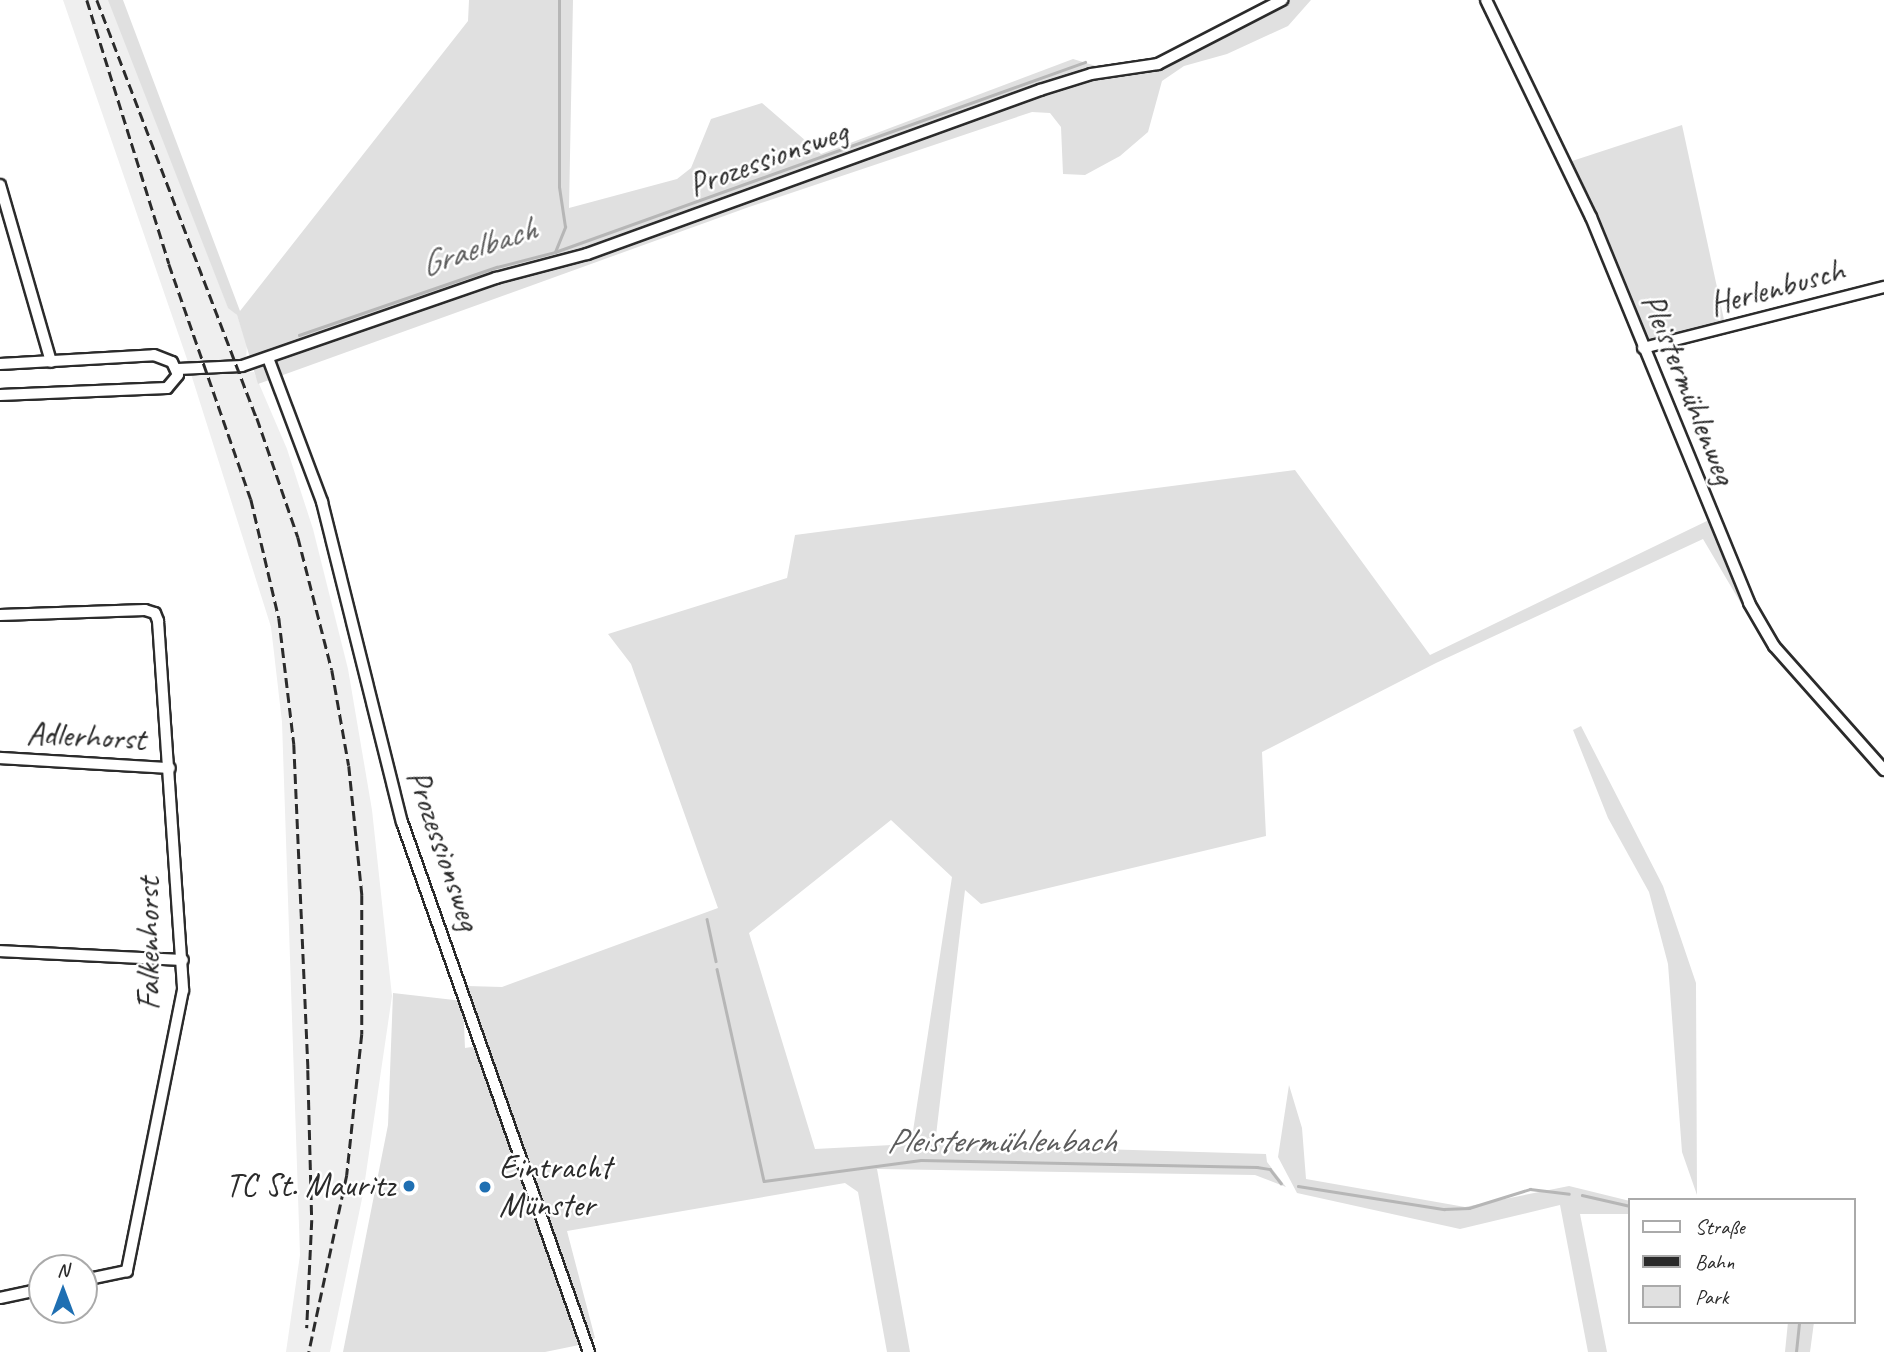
<!DOCTYPE html>
<html>
<head>
<meta charset="utf-8">
<style>
	body { margin:0 }
	#map { position:relative; width:1884px; height:1352px; overflow:hidden; background:#fff; font-family:Caveat,sans-serif }
	div>[style] { position:absolute }
	.built>* { inset:0; background:#efefef }
	.green>* { inset:0; background:#e0e0e0 }
	.stream>* { height:2.5px; margin:-1.25px; padding:0 1.25px; transform-origin:1.25px; border-radius:1.25px; background:#b6b6b6 }
	.roads { filter:drop-shadow(2px 0 #2b2b2b) drop-shadow(-2px 0 #2b2b2b) drop-shadow(0 2px #2b2b2b) drop-shadow(0 -2px #2b2b2b) }
	.minor>* { height:10px; margin:-5px; padding:0 5px; transform-origin:5px; border-radius:5px; background:#fff }
	.rail>* { height:2.5px; margin-top:-1.25px; transform-origin:0; background:repeating-linear-gradient(90deg,#2b2b2b 0 10px,transparent 0 15px) }
	.dots>* { width:19px; height:19px; translate:-50% -50%; box-sizing:border-box; border:4px solid #fff; border-radius:50% }
	span { translate:-50% -50%; white-space:nowrap; text-align:center; line-height:1.15; -webkit-text-stroke:5px #fff; paint-order:stroke }
	.street-label { font-size:33px; color:#2b2b2b }
	.poi-label { font-size:33px; color:#2b2b2b }
	.left { translate:0 -50%; text-align:left }
	.right { translate:-100% -50%; text-align:right }
	.water-label { font-size:35px; color:#5c5c5c; font-style:italic }
	.legend { position:absolute; left:1628px; top:1198px; width:228px; height:126px; box-sizing:border-box; background:#fff; border:2px solid #aaa; margin:0; padding:9px 12px; list-style:none; font-size:21px; color:#2b2b2b }
	.legend li { display:flex; align-items:center; gap:14px; height:35px }
	.legend b { width:35px; border:2px solid #aaa }
	.north { position:absolute; left:28px; top:1254px; width:70px; height:70px; box-sizing:border-box; background:#fff; border:2px solid #aaa; border-radius:50%; rotate:0deg; font-size:19px; font-weight:700; line-height:28px; text-align:center; color:#2b2b2b }
	.north::after { content:''; display:block; margin:auto; width:24px; height:32px; background:#1f6fb2; clip-path:polygon(50% 0,100% 100%,50% 72%,0 100%) }
</style>
</head>
<body>
<div id="map">
	<div class="built">
		<i style="clip-path:polygon(63px 0,109px 0,228px 307px,237px 315px,247px 345px,246px 359px,188px 362px)"></i>
		<i style="clip-path:polygon(254px 372px,287px 449px,313px 529px,348px 669px,372px 810px,392px 996px,363px 1194px,330px 1352px,286px 1352px,300px 1255px,282px 722px,271px 627px,191px 374px)"></i>
	</div>
	<div class="green">
		<i style="clip-path:polygon(108px 0,123px 0,240px 311px,468px 21px,469px 0,573px 0,569px 208px,677px 179px,691px 168px,711px 119px,762px 103px,821px 154px,1073px 59px,1096px 66px,1164px 57px,1265px 0,1311px 0,1288px 26px,1227px 54px,1184px 66px,1162px 81px,1148px 132px,1120px 156px,1085px 175px,1063px 174px,1061px 127px,1050px 113px,1032px 112px,749px 207px,258px 384px,237px 315px,228px 308px)"></i>
		<i style="clip-path:polygon(1682px 125px,1726px 329px,1643px 348px,1566px 163px)"></i>
		<i style="clip-path:polygon(evenodd,1295px 470px,1430px 655px,1711px 519px,1774px 646px,1769px 651px,1703px 539px,1436px 663px,1262px 752px,1266px 836px,981px 904px,965px 890px,935px 1144px,1266px 1154px,1267px 1162px,1286px 1187px,1255px 1175px,877px 1169px,910px 1352px,887px 1352px,858px 1192px,845px 1183px,567px 1231px,595px 1338px,589px 1341px,467px 986px,502px 987px,718px 908px,631px 664px,608px 634px,787px 578px,795px 535px,1295px 470px,891px 820px,952px 877px,911px 1144px,815px 1149px,749px 933px,891px 820px)"></i>
		<i style="clip-path:polygon(1581px 726px,1663px 886px,1696px 983px,1697px 1195px,1682px 1152px,1668px 964px,1649px 892px,1608px 818px,1573px 730px)"></i>
		<i style="clip-path:polygon(393px 993px,463px 1001px,465px 1048px,478px 1046px,584px 1344px,545px 1352px,343px 1352px,388px 1125px)"></i>
		<i style="clip-path:polygon(1289px 1085px,1302px 1128px,1306px 1179px,1465px 1207px,1569px 1186px,1630px 1201px,1630px 1214px,1580px 1214px,1607px 1352px,1588px 1352px,1560px 1205px,1460px 1229px,1297px 1193px,1278px 1157px)"></i>
		<i style="clip-path:polygon(1788px 1322px,1814px 1322px,1810px 1352px,1785px 1352px)"></i>
	</div>
	<div class="stream">
		<i style="left:555px;top:252px;width:27px;rotate:-68deg"></i>
		<i style="left:565px;top:227px;width:40px;rotate:-98.5deg"></i>
		<i style="left:559px;top:187px;width:187px;rotate:-90deg"></i>
		<i style="left:299px;top:335px;width:209px;rotate:-19deg"></i>
		<i style="left:497px;top:267px;width:60px;rotate:-14.5deg"></i>
		<i style="left:555px;top:252px;width:563px;rotate:-19.72deg"></i>
		<i style="left:707px;top:919px;width:43px;rotate:77.9deg"></i>
		<i style="left:717px;top:969px;width:217px;rotate:77.5deg"></i>
		<i style="left:764px;top:1181px;width:158px;rotate:-7.6deg"></i>
		<i style="left:921px;top:1160px;width:336px;rotate:1.2deg"></i>
		<i style="left:1257px;top:1167px;width:13px;rotate:9deg"></i>
		<i style="left:1270px;top:1169px;width:18px;rotate:52deg"></i>
		<i style="left:1298px;top:1186px;width:148px;rotate:9deg"></i>
		<i style="left:1444px;top:1209px;width:25px;rotate:-2deg"></i>
		<i style="left:1469px;top:1208px;width:64px;rotate:-17.3deg"></i>
		<i style="left:1530px;top:1189px;width:39px;rotate:7deg"></i>
		<i style="left:1582px;top:1195px;width:49px;rotate:12.9deg"></i>
		<i style="left:1796px;top:1352px;width:30px;rotate:-84deg"></i>
	</div>
	<div class="roads">
		<div class="minor">
			<i style="left:1486px;top:0;width:241px;rotate:64.2deg"></i>
			<i style="left:1591px;top:217px;width:417px;rotate:67.7deg"></i>
			<i style="left:1749px;top:603px;width:50px;rotate:59.8deg"></i>
			<i style="left:1774px;top:646px;width:166px;rotate:48.4deg"></i>
			<i style="left:0;top:185px;width:184px;rotate:73.9deg"></i>
			<i style="left:1643px;top:348px;width:249px;rotate:-14.2deg"></i>
			<i style="left:268px;top:358px;width:154px;rotate:69.4deg"></i>
			<i style="left:322px;top:502px;width:330px;rotate:76deg"></i>
			<i style="left:402px;top:822px;width:562px;rotate:70.57deg"></i>
			<i style="left:0;top:364px;width:154px;rotate:-3.3deg"></i>
			<i style="left:154px;top:355px;width:19px;rotate:21deg"></i>
			<i style="left:172px;top:362px;width:14px;rotate:65deg"></i>
			<i style="left:178px;top:375px;width:17px;rotate:130deg"></i>
			<i style="left:167px;top:388px;width:167px;rotate:177.6deg"></i>
			<i style="left:178px;top:369px;width:64px;rotate:-2.7deg"></i>
			<i style="left:242px;top:366px;width:269px;rotate:-19.1deg"></i>
			<i style="left:496px;top:278px;width:94px;rotate:-14.8deg"></i>
			<i style="left:587px;top:254px;width:482px;rotate:-19.9deg"></i>
			<i style="left:1040px;top:90px;width:53px;rotate:-17.4deg"></i>
			<i style="left:1091px;top:74px;width:68px;rotate:-8.5deg"></i>
			<i style="left:1158px;top:64px;width:140px;rotate:-27.3deg"></i>
			<i style="left:0;top:615px;width:145px;rotate:-2deg"></i>
			<i style="left:145px;top:610px;width:10px;rotate:17deg"></i>
			<i style="left:155px;top:613px;width:9px;rotate:69deg"></i>
			<i style="left:158px;top:621px;width:370px;rotate:86.1deg"></i>
			<i style="left:183px;top:990px;width:287px;rotate:101.3deg"></i>
			<i style="left:127px;top:1271px;width:44px;rotate:168.2deg"></i>
			<i style="left:0;top:758px;width:170px;rotate:3.4deg"></i>
			<i style="left:0;top:951px;width:183px;rotate:2.8deg"></i>
			<i style="left:0;top:1298px;width:43px;rotate:-12.1deg"></i>
		</div>
	</div>
	<div class="rail">
		<i style="left:87px;top:0;width:276px;rotate:72.7deg"></i>
		<i style="left:169px;top:264px;width:249px;rotate:70.8deg"></i>
		<i style="left:251px;top:499px;width:122px;rotate:76.8deg"></i>
		<i style="left:279px;top:618px;width:127px;rotate:83.2deg"></i>
		<i style="left:294px;top:744px;width:326px;rotate:87.5deg"></i>
		<i style="left:308px;top:1070px;width:150px;rotate:88.5deg"></i>
		<i style="left:312px;top:1220px;width:108px;rotate:92.7deg"></i>
		<i style="left:97px;top:0;width:448px;rotate:69.1deg"></i>
		<i style="left:257px;top:418px;width:126px;rotate:71deg"></i>
		<i style="left:298px;top:537px;width:137px;rotate:75.7deg"></i>
		<i style="left:332px;top:670px;width:97px;rotate:80deg"></i>
		<i style="left:349px;top:766px;width:130px;rotate:84.2deg"></i>
		<i style="left:362px;top:895px;width:139px;rotate:90deg"></i>
		<i style="left:362px;top:1034px;width:142px;rotate:96.1deg"></i>
		<i style="left:347px;top:1175px;width:181px;rotate:102.1deg"></i>
	</div>
	<div class="dots">
		<i style="left:409px;top:1186px;background:#1f6fb2"></i>
		<i style="left:485px;top:1187px;background:#1f6fb2"></i>
	</div>
	<div class="street-label">
		<span style="left:768px;top:159px;rotate:-20deg">Prozessionsweg</span>
		<span style="left:1777px;top:288px;rotate:-15deg">Herlenbusch</span>
		<span style="left:1688px;top:389px;rotate:68deg">Pleistermühlenweg</span>
		<span style="left:86px;top:737px;rotate:3deg">Adlerhorst</span>
		<span style="left:443px;top:850px;rotate:71deg">Prozessionsweg</span>
		<span style="left:149px;top:944px;rotate:-90deg">Falkenhorst</span>
	</div>
	<div class="poi-label">
		<span class="left" style="left:499px;top:1187px">Eintracht<br>Münster</span>
		<span class="right" style="left:395px;top:1186px">TC St. Mauritz</span>
	</div>
	<div class="water-label">
		<span style="left:478px;top:247px;rotate:-19deg">Graelbach</span>
		<span style="left:1001px;top:1141px">Pleistermühlenbach</span>
	</div>
	<ul class="legend">
	<li><b style="height:9px;background:#fff"></b>Straße</li>
	<li><b style="height:9px;background:#2b2b2b"></b>Bahn</li>
	<li><b style="height:19px;background:#e0e0e0"></b>Park</li>
	</ul>
	<div class="north">N</div>
</div>
</body>
</html>
